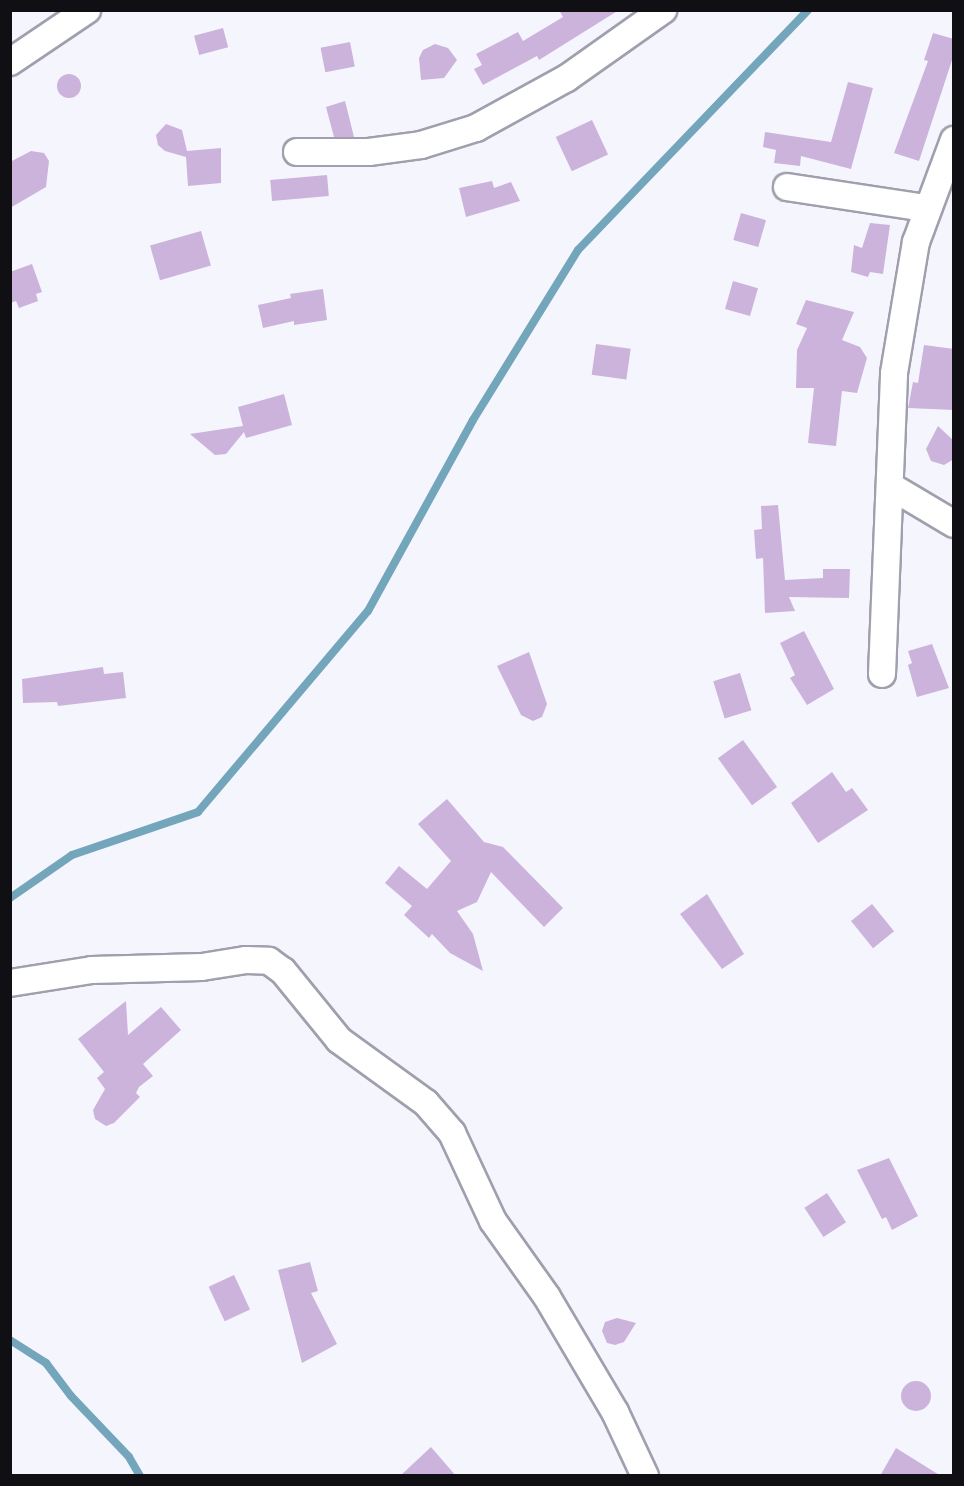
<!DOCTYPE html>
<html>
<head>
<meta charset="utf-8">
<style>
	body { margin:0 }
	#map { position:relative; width:964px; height:1486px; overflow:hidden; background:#f5f5fe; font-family:"Noto Sans",sans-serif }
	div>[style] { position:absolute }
	.stream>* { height:8px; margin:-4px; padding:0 4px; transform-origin:4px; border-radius:4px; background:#73a6bb }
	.building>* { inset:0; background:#ccb3db; transform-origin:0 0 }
	.round { border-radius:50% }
	.roads { filter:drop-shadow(2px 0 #9f9fad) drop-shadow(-2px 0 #9f9fad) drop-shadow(0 2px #9f9fad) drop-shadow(0 -2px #9f9fad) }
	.minor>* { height:26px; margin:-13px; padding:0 13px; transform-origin:13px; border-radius:13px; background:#fff }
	span { translate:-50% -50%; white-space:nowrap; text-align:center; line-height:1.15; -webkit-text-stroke:4.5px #f5f5fe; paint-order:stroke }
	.frame { position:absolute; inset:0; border:12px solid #0f0f14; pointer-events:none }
</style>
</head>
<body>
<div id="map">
	<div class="stream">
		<i style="left:10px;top:898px;width:75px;rotate:-34.7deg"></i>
		<i style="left:72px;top:855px;width:133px;rotate:-18.8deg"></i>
		<i style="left:198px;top:812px;width:263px;rotate:-49.8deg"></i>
		<i style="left:368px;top:611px;width:218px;rotate:-61.2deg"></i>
		<i style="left:473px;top:420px;width:200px;rotate:-58.3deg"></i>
		<i style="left:578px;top:250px;width:332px;rotate:-46.2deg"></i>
		<i style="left:10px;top:1340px;width:43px;rotate:32.6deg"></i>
		<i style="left:46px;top:1363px;width:41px;rotate:52.9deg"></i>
		<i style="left:71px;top:1396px;width:84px;rotate:46.4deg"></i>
		<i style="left:129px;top:1457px;width:22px;rotate:60deg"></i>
	</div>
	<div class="building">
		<i style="clip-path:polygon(559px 10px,619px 10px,539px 60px,537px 56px,483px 85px,474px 69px,482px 65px,476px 54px,518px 32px,523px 41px,563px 17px)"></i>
		<i style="left:223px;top:28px;width:20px;height:30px;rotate:75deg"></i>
		<i style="clip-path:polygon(933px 33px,954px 39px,954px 54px,919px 161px,894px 153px,928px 61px,924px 60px)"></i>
		<i style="left:350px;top:42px;width:25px;height:30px;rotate:79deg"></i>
		<i style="clip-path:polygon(435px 44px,448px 48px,457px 60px,444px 78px,421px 80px,419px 58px,423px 50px)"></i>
		<i class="round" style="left:57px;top:74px;width:24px;height:24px"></i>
		<i style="clip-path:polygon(848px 82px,873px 88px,851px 169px,801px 156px,800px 166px,774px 163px,776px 150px,763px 147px,765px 132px,831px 142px)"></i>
		<i style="clip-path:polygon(345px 101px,354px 137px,334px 137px,326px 107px)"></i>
		<i style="left:592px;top:120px;width:38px;height:40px;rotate:65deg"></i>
		<i style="clip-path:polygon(166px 124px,182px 130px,187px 151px,221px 148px,221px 183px,188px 186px,186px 157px,165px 151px,158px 145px,156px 135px)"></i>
		<i style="clip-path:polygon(31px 151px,44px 153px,49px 161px,46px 187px,10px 208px,10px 162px)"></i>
		<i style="left:327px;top:175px;width:21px;height:57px;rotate:85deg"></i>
		<i style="clip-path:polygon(492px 181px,494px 188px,511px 182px,520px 201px,466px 217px,459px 188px)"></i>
		<i style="left:741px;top:213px;width:26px;height:28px;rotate:16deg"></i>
		<i style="clip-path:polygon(870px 223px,890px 225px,883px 274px,870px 272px,868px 277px,851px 272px,854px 245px,862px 248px)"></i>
		<i style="left:201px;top:231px;width:36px;height:53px;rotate:74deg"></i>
		<i style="clip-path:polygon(32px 264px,42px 292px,36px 294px,38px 301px,19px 308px,16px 301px,10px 303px,10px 272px)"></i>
		<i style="left:733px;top:281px;width:26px;height:29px;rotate:16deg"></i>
		<i style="clip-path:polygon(323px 289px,327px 320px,294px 325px,294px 321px,263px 328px,258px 305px,291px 298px,290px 294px)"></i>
		<i style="clip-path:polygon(806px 300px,854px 312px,842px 340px,860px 347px,867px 358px,857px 393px,842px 391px,836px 446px,808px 443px,814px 388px,796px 388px,797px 350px,807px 328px,796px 324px)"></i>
		<i style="left:596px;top:344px;width:35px;height:31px;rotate:8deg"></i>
		<i style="clip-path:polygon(924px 345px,954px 349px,954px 410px,908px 408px,913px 382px,918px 383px)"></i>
		<i style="clip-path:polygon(284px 394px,292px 425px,246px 438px,244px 432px,226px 454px,215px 455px,190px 434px,243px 426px,238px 407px)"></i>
		<i style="clip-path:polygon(938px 426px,954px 441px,954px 459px,944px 465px,931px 461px,926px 449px)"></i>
		<i style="clip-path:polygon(778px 505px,785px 580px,823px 578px,823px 569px,850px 569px,849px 598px,789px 597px,795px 611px,765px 613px,763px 558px,756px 559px,754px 530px,762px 529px,761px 506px)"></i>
		<i style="clip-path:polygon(804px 631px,834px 689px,807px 705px,790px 678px,795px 675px,780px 643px)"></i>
		<i style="clip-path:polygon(932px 644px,949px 688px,917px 697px,908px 665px,912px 663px,908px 651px)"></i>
		<i style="clip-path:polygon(529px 652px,547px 704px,542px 717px,533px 721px,521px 715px,497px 666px)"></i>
		<i style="clip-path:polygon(103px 667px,104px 674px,123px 672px,126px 698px,58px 706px,57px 702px,23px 703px,22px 679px)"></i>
		<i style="left:740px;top:673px;width:39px;height:28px;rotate:73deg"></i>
		<i style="left:743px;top:740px;width:58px;height:31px;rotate:54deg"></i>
		<i style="clip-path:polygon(832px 772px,846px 792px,852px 788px,868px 810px,818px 843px,791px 803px)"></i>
		<i style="clip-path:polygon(447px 799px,484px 842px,503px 847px,563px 908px,544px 927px,491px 872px,477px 902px,457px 911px,473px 934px,483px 971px,450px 953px,432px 934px,429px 938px,404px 915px,412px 906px,385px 883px,399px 866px,427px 889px,451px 861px,418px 824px)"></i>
		<i style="clip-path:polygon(707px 894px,744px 954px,722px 969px,680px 914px)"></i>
		<i style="left:872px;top:904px;width:35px;height:27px;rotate:51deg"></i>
		<i style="clip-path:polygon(126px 1001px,128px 1035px,161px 1007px,181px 1030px,143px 1064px,153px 1076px,139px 1087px,136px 1093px,140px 1097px,114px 1123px,106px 1126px,95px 1119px,93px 1110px,105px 1089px,97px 1078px,104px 1072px,78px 1039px)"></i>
		<i style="clip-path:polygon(889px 1158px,918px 1216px,892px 1230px,886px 1217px,882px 1219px,857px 1170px)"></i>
		<i style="left:827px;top:1193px;width:35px;height:27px;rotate:57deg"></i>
		<i style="clip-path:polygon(310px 1262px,318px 1291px,311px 1293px,337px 1344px,302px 1363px,278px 1270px)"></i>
		<i style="left:234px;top:1275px;width:38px;height:28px;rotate:65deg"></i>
		<i style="clip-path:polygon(617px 1318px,636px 1323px,624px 1342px,615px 1345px,607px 1343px,602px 1331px,605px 1322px)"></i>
		<i class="round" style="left:901px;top:1381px;width:30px;height:30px"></i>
		<i style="clip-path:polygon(431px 1447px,456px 1476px,400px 1476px)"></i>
		<i style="clip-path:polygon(896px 1448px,941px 1476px,880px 1476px)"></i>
	</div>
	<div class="roads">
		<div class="minor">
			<i style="left:10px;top:62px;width:93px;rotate:-34deg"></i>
			<i style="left:297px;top:152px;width:72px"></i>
			<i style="left:369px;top:152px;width:52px;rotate:-7.7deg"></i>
			<i style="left:421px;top:145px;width:58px;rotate:-17.2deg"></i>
			<i style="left:476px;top:128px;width:104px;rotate:-28.8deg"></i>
			<i style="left:567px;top:78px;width:118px;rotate:-35.3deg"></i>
			<i style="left:787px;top:187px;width:141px;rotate:8.6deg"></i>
			<i style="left:892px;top:487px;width:72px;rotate:30.8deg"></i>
			<i style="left:882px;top:674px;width:301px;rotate:-87.7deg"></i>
			<i style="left:894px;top:373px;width:133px;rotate:-80.5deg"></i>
			<i style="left:916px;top:242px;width:109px;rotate:-69.6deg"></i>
			<i style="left:10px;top:983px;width:83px;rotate:-9deg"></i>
			<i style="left:92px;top:970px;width:110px;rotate:-1.6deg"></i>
			<i style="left:202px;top:967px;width:45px;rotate:-9deg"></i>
			<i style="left:246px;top:960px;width:23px;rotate:2deg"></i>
			<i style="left:269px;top:961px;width:17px;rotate:36deg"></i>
			<i style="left:283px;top:971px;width:89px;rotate:50.9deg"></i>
			<i style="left:339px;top:1040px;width:107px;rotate:35.9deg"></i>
			<i style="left:426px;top:1103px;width:40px;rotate:49deg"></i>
			<i style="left:452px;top:1133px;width:97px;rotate:65deg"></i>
			<i style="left:493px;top:1221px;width:93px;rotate:54.6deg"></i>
			<i style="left:547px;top:1297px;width:134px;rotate:59.4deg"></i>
			<i style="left:615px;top:1412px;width:71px;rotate:64.9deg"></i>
		</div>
	</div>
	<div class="frame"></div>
</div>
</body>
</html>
